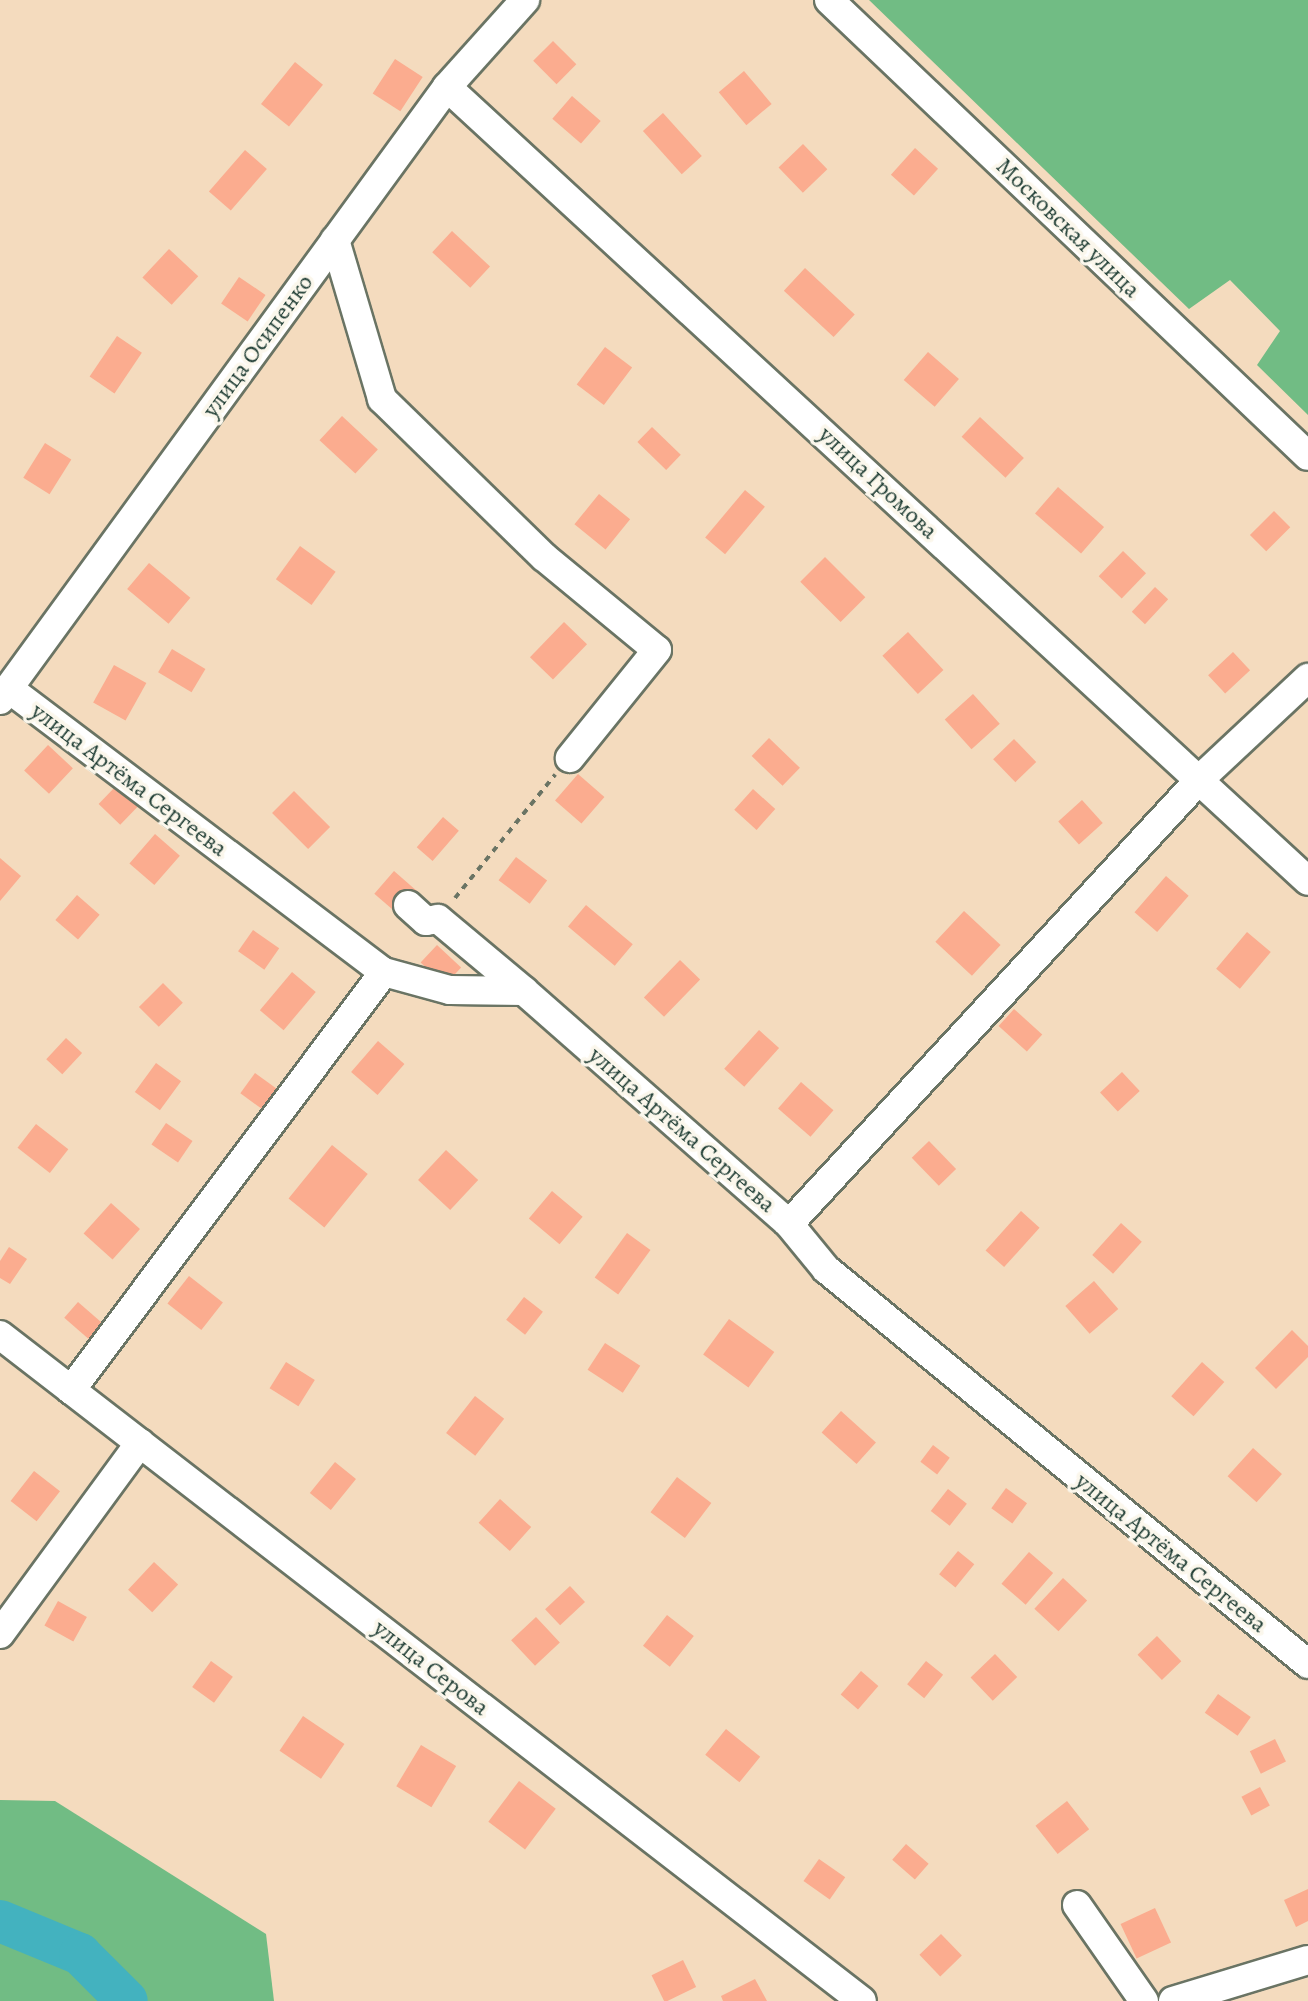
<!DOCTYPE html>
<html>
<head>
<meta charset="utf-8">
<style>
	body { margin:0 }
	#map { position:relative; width:1308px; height:2001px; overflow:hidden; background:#f4dbbe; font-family:Alegreya,serif }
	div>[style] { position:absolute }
	.forest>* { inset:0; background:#71bc84 }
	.river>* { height:42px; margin:-21px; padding:0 21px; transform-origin:21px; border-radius:21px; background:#43b2bf }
	.building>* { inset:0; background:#fbac8f; transform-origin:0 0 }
	.path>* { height:4px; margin-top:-2px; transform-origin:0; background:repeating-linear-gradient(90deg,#6a7464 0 6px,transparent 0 12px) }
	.roads { filter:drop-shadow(2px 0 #6a7464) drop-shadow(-2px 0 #6a7464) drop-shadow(0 2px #6a7464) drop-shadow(0 -2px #6a7464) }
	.minor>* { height:28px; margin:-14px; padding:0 14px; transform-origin:14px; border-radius:14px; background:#fff }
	span { translate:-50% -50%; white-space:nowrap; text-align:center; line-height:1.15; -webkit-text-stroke:7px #fbf7ec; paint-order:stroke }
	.street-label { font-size:24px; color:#1f3d34 }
</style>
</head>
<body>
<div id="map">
	<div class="forest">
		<i style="clip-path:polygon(869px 0,1308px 0,1308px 415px,1257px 365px,1280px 331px,1230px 280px,1189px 309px)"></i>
		<i style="clip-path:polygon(0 1800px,55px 1801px,266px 1934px,274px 2001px,0 2001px)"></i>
	</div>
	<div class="river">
		<i style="left:0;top:1921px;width:87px;rotate:22.4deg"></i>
		<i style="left:80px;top:1954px;width:66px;rotate:45deg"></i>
	</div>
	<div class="building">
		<i style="left:553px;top:41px;width:33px;height:28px;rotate:45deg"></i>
		<i style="left:395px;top:59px;width:33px;height:41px;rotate:33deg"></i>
		<i style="left:295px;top:62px;width:36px;height:54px;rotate:39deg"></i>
		<i style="left:744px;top:71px;width:43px;height:33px;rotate:50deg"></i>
		<i style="left:572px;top:96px;width:38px;height:30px;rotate:41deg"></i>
		<i style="left:663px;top:113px;width:58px;height:27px;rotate:48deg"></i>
		<i style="left:803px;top:144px;width:35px;height:34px;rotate:46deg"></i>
		<i style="left:915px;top:148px;width:31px;height:36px;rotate:42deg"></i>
		<i style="left:245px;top:150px;width:29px;height:55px;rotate:41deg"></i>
		<i style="left:452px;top:231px;width:52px;height:29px;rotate:43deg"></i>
		<i style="left:169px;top:249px;width:40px;height:39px;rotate:43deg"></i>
		<i style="left:805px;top:268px;width:68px;height:31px;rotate:43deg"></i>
		<i style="left:239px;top:277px;width:32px;height:32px;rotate:34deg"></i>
		<i style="left:117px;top:336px;width:30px;height:49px;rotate:34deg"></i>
		<i style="left:605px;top:347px;width:34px;height:47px;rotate:37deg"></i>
		<i style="left:928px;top:352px;width:41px;height:37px;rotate:41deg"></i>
		<i style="left:342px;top:416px;width:49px;height:33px;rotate:43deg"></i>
		<i style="left:980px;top:417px;width:60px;height:27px;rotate:43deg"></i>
		<i style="left:652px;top:427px;width:40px;height:21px;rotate:44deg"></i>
		<i style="left:45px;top:443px;width:31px;height:41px;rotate:32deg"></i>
		<i style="left:1058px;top:487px;width:61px;height:35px;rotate:41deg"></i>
		<i style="left:745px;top:490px;width:26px;height:62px;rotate:40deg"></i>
		<i style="left:599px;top:494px;width:40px;height:39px;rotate:39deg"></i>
		<i style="left:1274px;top:511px;width:23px;height:34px;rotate:45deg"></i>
		<i style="left:300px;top:546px;width:44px;height:41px;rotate:36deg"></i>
		<i style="left:1123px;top:551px;width:32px;height:35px;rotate:44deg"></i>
		<i style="left:825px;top:557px;width:57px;height:35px;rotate:45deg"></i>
		<i style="left:149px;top:563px;width:54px;height:34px;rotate:40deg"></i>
		<i style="left:1155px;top:587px;width:18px;height:34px;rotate:43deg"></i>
		<i style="left:564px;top:622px;width:32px;height:49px;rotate:44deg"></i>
		<i style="left:908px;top:632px;width:52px;height:35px;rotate:47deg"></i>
		<i style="left:172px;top:649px;width:39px;height:27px;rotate:31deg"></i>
		<i style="left:1233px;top:652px;width:25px;height:34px;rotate:47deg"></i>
		<i style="left:114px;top:665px;width:37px;height:43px;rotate:29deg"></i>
		<i style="left:973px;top:694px;width:40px;height:38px;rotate:48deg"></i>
		<i style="left:769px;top:738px;width:43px;height:25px;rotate:44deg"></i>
		<i style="left:1014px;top:739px;width:32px;height:29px;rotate:46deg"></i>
		<i style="left:48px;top:745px;width:34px;height:35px;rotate:43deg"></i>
		<i style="left:578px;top:774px;width:35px;height:35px;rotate:41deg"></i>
		<i style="left:116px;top:786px;width:30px;height:25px;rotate:44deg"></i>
		<i style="left:753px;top:789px;width:30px;height:28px;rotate:42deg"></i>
		<i style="left:294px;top:791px;width:51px;height:31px;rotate:45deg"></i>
		<i style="left:1082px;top:800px;width:31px;height:32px;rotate:48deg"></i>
		<i style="left:443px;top:817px;width:21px;height:40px;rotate:41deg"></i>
		<i style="left:155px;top:834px;width:33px;height:39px;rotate:41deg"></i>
		<i style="left:516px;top:857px;width:39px;height:29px;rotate:37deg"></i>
		<i style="clip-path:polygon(0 858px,21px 876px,0 901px)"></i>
		<i style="left:394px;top:871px;width:33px;height:30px;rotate:41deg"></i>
		<i style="left:1166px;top:876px;width:30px;height:48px;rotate:41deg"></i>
		<i style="left:77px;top:895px;width:30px;height:33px;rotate:41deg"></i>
		<i style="left:586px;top:905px;width:61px;height:28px;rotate:40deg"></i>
		<i style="left:964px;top:911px;width:50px;height:42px;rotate:43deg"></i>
		<i style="left:253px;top:930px;width:32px;height:26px;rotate:35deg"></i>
		<i style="left:1247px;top:932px;width:31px;height:48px;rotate:40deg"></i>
		<i style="left:437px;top:945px;width:33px;height:24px;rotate:43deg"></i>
		<i style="left:680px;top:960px;width:28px;height:52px;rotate:44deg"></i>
		<i style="left:292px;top:972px;width:31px;height:50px;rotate:40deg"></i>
		<i style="left:163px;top:983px;width:28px;height:34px;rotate:45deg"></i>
		<i style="left:1014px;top:1009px;width:38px;height:23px;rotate:42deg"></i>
		<i style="left:759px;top:1030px;width:27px;height:52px;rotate:42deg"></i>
		<i style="left:66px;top:1038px;width:22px;height:29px;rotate:43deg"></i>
		<i style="left:378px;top:1041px;width:35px;height:41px;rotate:41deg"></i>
		<i style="left:156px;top:1063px;width:31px;height:36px;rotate:36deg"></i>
		<i style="left:1122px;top:1072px;width:26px;height:30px;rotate:47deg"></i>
		<i style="left:255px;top:1073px;width:29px;height:25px;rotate:36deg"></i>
		<i style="left:801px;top:1082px;width:43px;height:35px;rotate:41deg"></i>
		<i style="left:166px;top:1123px;width:32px;height:26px;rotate:34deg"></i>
		<i style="left:36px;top:1124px;width:41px;height:30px;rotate:38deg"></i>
		<i style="left:929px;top:1141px;width:39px;height:24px;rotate:46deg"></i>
		<i style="left:332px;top:1145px;width:46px;height:69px;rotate:39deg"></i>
		<i style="left:446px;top:1150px;width:44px;height:41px;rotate:43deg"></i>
		<i style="left:552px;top:1191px;width:40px;height:36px;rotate:40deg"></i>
		<i style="left:111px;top:1203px;width:39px;height:41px;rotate:42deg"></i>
		<i style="left:1021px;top:1211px;width:25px;height:53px;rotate:42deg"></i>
		<i style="left:1121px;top:1223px;width:28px;height:43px;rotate:42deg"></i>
		<i style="left:627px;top:1233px;width:29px;height:55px;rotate:36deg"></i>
		<i style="clip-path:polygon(9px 1247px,27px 1259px,10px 1284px,0 1278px,0 1261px)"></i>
		<i style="left:189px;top:1276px;width:43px;height:35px;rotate:38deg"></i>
		<i style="left:1094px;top:1281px;width:37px;height:38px;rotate:49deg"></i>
		<i style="left:524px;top:1297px;width:24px;height:29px;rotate:38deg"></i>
		<i style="left:78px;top:1302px;width:32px;height:21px;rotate:41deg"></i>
		<i style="left:729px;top:1319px;width:56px;height:44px;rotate:36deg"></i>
		<i style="clip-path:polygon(1292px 1330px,1308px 1346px,1308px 1357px,1276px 1389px,1255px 1368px)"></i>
		<i style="left:605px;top:1343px;width:42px;height:32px;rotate:33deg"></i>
		<i style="left:286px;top:1362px;width:34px;height:31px;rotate:32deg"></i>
		<i style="left:1202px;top:1362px;width:30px;height:46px;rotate:42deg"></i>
		<i style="left:475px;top:1396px;width:37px;height:47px;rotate:38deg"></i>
		<i style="left:841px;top:1411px;width:47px;height:29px;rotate:42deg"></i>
		<i style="left:933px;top:1445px;width:21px;height:21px;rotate:37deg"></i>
		<i style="left:1253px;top:1448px;width:39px;height:38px;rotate:42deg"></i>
		<i style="left:335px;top:1462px;width:27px;height:40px;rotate:39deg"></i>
		<i style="left:34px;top:1471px;width:33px;height:38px;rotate:38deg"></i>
		<i style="left:677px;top:1477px;width:43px;height:44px;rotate:37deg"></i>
		<i style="left:1006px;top:1488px;width:26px;height:25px;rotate:36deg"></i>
		<i style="left:948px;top:1489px;width:24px;height:28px;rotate:38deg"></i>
		<i style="left:500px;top:1499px;width:42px;height:32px;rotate:42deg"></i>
		<i style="left:958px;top:1551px;width:21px;height:30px;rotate:39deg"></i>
		<i style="left:1029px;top:1552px;width:32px;height:42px;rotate:41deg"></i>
		<i style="left:154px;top:1562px;width:33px;height:38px;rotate:43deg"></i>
		<i style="left:1063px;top:1578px;width:33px;height:42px;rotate:43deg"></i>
		<i style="left:570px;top:1586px;width:22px;height:34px;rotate:47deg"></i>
		<i style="left:58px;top:1601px;width:33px;height:28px;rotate:29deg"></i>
		<i style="left:667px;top:1615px;width:34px;height:39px;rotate:38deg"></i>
		<i style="left:536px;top:1617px;width:35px;height:34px;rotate:47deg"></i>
		<i style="left:1157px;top:1636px;width:35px;height:27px;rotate:46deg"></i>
		<i style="left:995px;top:1654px;width:32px;height:34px;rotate:46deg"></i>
		<i style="left:211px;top:1661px;width:27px;height:32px;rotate:36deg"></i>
		<i style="left:926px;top:1661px;width:22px;height:30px;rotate:39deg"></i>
		<i style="left:861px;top:1671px;width:23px;height:31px;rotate:41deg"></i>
		<i style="left:1218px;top:1694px;width:40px;height:23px;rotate:35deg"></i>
		<i style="left:303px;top:1716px;width:50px;height:42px;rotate:34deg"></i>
		<i style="left:726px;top:1729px;width:44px;height:33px;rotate:39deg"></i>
		<i style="left:1275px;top:1739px;width:25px;height:28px;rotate:64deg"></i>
		<i style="left:421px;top:1745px;width:41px;height:48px;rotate:31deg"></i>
		<i style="left:519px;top:1781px;width:46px;height:51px;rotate:37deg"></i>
		<i style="left:1260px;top:1787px;width:21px;height:21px;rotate:62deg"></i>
		<i style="left:1067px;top:1801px;width:36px;height:40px;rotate:52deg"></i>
		<i style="left:906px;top:1844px;width:30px;height:21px;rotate:41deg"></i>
		<i style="left:819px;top:1859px;width:32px;height:27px;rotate:35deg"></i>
		<i style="clip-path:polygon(1308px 1889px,1308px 1921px,1296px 1927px,1284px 1900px)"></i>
		<i style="left:1155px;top:1908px;width:38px;height:38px;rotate:65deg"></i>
		<i style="left:941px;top:1934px;width:30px;height:30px;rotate:46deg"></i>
		<i style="left:683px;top:1960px;width:30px;height:35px;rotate:64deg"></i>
		<i style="clip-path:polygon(755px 1979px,767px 2001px,723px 2001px,721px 1996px)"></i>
	</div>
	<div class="path">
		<i style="left:455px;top:898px;width:159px;rotate:-50.9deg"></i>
	</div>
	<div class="roads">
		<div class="minor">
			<i style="left:829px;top:0;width:661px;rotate:43.59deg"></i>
			<i style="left:447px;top:87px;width:1171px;rotate:42.68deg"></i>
			<i style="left:335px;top:240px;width:166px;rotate:73.5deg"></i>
			<i style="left:382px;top:399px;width:226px;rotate:44.3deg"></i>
			<i style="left:544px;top:557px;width:146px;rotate:39.5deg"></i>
			<i style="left:657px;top:650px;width:139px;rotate:128.9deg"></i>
			<i style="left:8px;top:688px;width:471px;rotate:37.1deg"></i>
			<i style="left:384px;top:972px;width:68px;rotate:15.3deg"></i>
			<i style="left:450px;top:990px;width:74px;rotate:0.8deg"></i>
			<i style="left:524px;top:991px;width:353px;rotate:41.3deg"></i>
			<i style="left:789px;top:1224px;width:58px;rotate:50.6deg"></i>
			<i style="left:826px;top:1269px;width:623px;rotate:39.33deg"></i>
			<i style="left:0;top:700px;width:759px;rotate:-53.9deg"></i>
			<i style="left:447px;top:87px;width:117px;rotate:-48.1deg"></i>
			<i style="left:408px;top:905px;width:24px;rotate:42deg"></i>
			<i style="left:426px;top:921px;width:12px;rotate:-9deg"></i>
			<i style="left:438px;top:919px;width:112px;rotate:39.9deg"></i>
			<i style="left:789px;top:1224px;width:606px;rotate:-47.27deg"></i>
			<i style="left:1200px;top:779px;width:148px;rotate:-43.1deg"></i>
			<i style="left:0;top:1335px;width:1089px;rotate:37.69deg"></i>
			<i style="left:71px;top:1390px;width:522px;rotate:-53.17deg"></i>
			<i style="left:0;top:1634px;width:237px;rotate:-53.8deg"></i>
			<i style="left:1077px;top:1905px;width:117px;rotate:55.1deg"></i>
			<i style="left:1173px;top:2001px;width:141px;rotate:-16.9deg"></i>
		</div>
	</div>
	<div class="street-label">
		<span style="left:1068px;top:228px;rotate:44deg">Московская улица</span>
		<span style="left:258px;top:346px;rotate:-54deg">улица Осипенко</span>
		<span style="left:878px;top:483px;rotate:43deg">улица Громова</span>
		<span style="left:129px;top:780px;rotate:37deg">улица Артёма Сергеева</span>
		<span style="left:682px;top:1130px;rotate:41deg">улица Артёма Сергеева</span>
		<span style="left:1171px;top:1553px;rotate:39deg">улица Артёма Сергеева</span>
		<span style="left:431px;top:1668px;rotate:38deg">улица Серова</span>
	</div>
</div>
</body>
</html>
